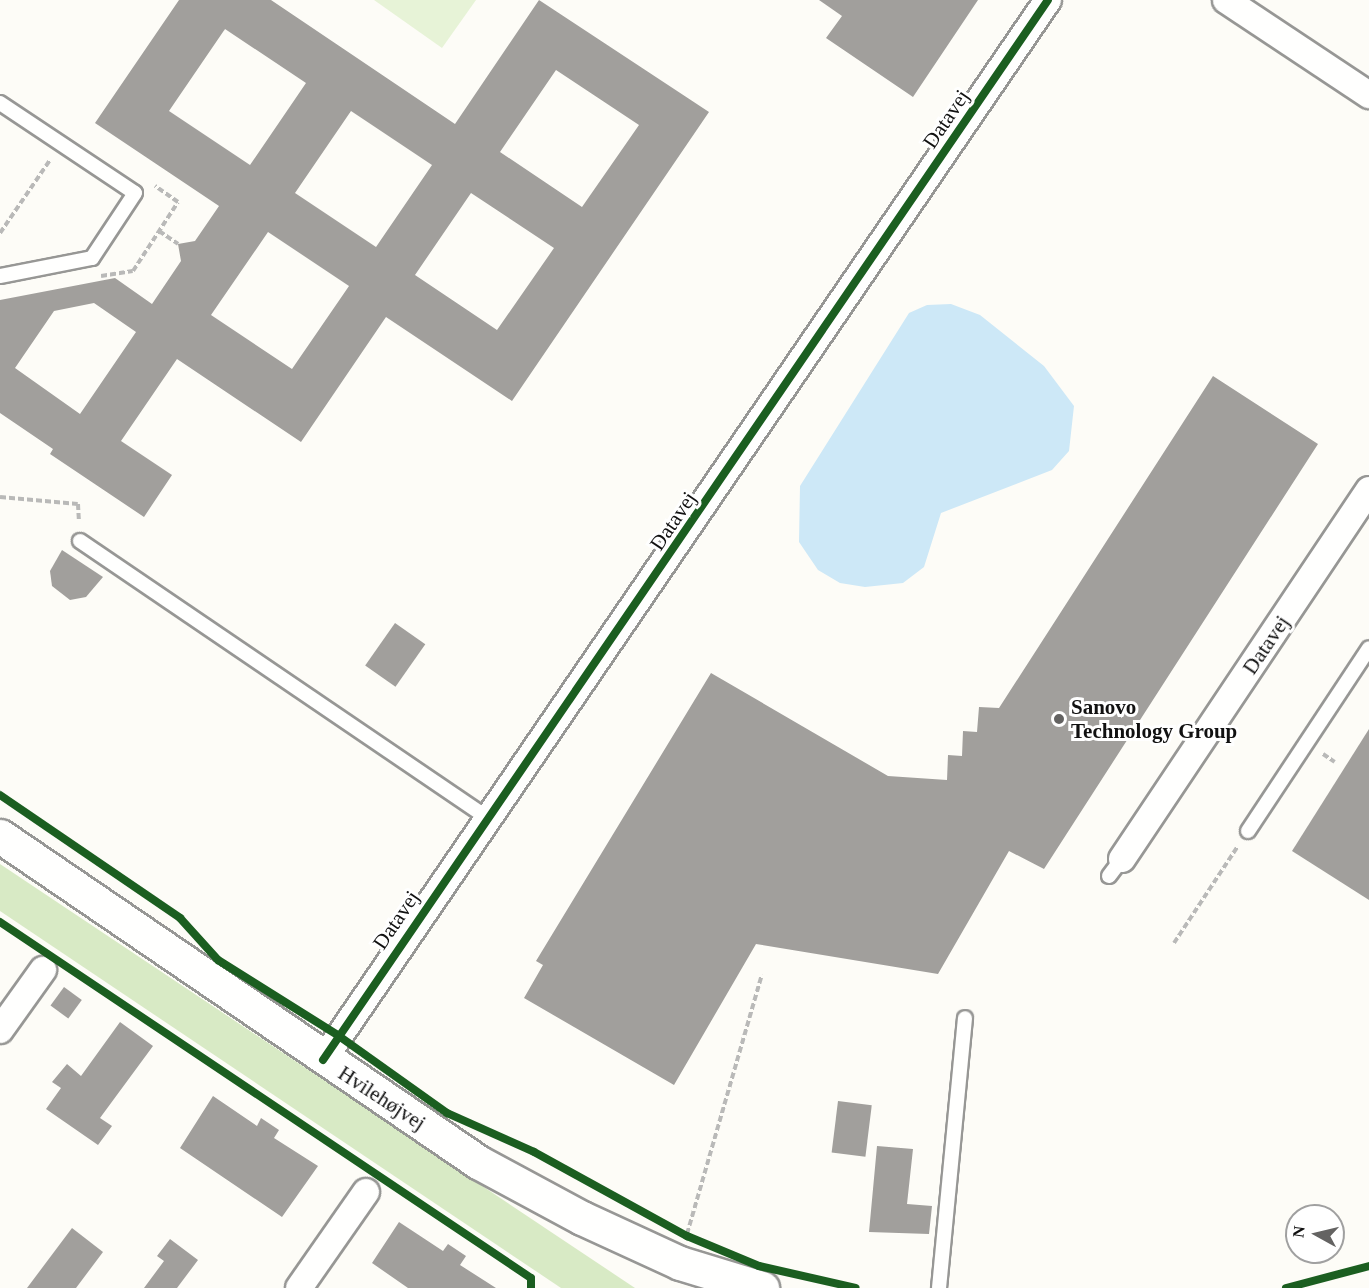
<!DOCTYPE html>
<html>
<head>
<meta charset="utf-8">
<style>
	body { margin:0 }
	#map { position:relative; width:1369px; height:1288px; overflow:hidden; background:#fdfcf7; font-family:Georgia,serif }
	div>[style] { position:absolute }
	.green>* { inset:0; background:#e7f3d7 }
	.forest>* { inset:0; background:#d8eac5 }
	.water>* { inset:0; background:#cde8f7 }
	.building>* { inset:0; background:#a19f9c; transform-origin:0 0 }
	.path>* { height:4px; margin-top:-2px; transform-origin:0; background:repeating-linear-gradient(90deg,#b9b9b8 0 6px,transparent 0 9px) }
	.roads { filter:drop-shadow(2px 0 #979795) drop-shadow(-2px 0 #979795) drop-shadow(0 2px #979795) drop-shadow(0 -2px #979795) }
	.service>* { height:14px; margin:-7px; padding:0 7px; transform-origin:7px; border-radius:7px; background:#fffffe }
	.minor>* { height:26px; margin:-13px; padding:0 13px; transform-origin:13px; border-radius:13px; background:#fffffe }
	.tertiary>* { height:33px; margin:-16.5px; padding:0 16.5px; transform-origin:16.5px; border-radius:16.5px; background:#fffffe }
	.cycleway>* { height:8px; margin:-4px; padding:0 4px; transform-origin:4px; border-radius:4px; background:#1b5e20 }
	.dots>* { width:16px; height:16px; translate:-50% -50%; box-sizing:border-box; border:3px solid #fff; border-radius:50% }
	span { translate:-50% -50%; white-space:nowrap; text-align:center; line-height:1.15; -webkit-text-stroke:6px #fff; paint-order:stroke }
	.street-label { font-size:21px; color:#111 }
	.poi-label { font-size:21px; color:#111; font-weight:700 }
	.left { translate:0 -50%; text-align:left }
	.north { position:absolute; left:1285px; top:1204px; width:60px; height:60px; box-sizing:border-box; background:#fff; border:2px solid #a0a0a0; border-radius:50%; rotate:278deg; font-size:16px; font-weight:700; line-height:24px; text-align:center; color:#111 }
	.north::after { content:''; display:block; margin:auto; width:21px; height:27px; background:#646362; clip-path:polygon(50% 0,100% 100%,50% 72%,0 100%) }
</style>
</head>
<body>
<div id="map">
	<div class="green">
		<i style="clip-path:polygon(374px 0,476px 0,442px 48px)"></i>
	</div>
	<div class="forest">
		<i style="clip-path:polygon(0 864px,635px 1288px,561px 1288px,0 911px)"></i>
	</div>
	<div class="water">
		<i style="clip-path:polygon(951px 304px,980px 315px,1044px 366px,1074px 406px,1069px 451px,1052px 470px,941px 513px,924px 567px,903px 583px,865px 587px,840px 583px,818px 570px,799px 542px,800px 486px,909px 313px,927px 305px)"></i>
	</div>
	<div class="building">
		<i style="clip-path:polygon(evenodd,179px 0,271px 0,455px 124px,539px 0,709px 112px,512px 401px,386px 317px,301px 442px,177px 359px,121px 441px,172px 475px,144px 517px,50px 454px,53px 449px,0 413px,0 300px,115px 278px,152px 304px,181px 261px,178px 244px,195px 241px,219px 206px,95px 123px,179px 0,225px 29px,306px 83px,250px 165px,169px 111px,225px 29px,179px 0,556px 70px,639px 125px,582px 207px,500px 152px,556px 70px,179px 0,351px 111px,432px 165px,376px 247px,295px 193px,351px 111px,179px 0,471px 193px,554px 248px,497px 330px,415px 275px,471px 193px,179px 0,268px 232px,349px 286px,292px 369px,211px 315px,268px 232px,179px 0,94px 303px,136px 332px,80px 414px,15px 368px,54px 311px,94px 303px)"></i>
		<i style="clip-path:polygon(819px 0,978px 0,913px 97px,826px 38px,842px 16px)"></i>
		<i style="clip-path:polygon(1213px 376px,1318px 444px,1044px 869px,1009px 851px,938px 974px,756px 944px,674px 1085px,524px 998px,543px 965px,536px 961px,711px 673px,888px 776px,947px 780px,948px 755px,962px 756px,963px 731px,977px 732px,979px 707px,999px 708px)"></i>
		<i style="clip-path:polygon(62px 550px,103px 577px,86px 597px,70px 600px,52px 586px,50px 571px)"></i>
		<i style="left:395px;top:623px;width:37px;height:52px;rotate:35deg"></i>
		<i style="clip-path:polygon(1369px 729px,1369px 900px,1292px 851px)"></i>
		<i style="left:64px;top:987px;width:22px;height:23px;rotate:36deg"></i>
		<i style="clip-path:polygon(120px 1022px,153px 1046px,100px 1118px,112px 1126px,98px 1145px,46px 1109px,61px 1088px,52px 1082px,67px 1064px,81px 1076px)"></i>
		<i style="clip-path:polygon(213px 1096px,257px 1126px,261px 1118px,279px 1130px,274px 1138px,318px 1166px,282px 1217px,180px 1148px)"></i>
		<i style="left:838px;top:1101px;width:34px;height:52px;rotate:7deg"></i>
		<i style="clip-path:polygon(877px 1146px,913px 1149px,907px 1204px,932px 1206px,929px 1234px,869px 1232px)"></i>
		<i style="clip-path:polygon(399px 1222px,443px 1251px,448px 1244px,466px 1256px,460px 1265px,496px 1288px,408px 1288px,372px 1263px)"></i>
		<i style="clip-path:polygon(72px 1228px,103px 1252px,76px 1288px,27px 1288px)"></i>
		<i style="clip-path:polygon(170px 1239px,198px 1260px,177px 1288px,144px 1288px,164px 1261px,157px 1256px)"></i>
	</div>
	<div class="path">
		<i style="left:159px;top:231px;width:23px;rotate:34deg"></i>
		<i style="left:0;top:233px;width:88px;rotate:-55.6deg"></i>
		<i style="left:101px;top:276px;width:32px;rotate:-9deg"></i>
		<i style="left:133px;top:271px;width:82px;rotate:-56.9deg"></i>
		<i style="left:178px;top:202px;width:28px;rotate:-145deg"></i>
		<i style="left:0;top:497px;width:78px;rotate:5.1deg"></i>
		<i style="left:78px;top:504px;width:18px;rotate:87deg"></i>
		<i style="left:1323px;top:754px;width:14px;rotate:34deg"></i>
		<i style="left:1174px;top:943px;width:116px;rotate:-56.6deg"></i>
		<i style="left:687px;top:1234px;width:270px;rotate:-73.9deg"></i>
	</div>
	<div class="roads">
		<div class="service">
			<i style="left:0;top:103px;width:162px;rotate:33.7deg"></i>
			<i style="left:135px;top:193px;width:78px;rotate:123.5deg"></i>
			<i style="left:92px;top:258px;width:94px;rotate:168.9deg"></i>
			<i style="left:80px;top:541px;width:493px;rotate:34.2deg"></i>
			<i style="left:1248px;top:831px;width:219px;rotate:-56.5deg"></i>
			<i style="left:1109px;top:876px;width:21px;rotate:-53deg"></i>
			<i style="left:939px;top:1288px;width:271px;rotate:-84.5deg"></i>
		</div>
		<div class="minor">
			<i style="left:1226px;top:0;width:172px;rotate:33.6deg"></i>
			<i style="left:1122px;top:859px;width:444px;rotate:-56.2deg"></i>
			<i style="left:0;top:1030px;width:74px;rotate:-54.4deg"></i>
			<i style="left:323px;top:1060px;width:1284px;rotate:-55.63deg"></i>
			<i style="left:299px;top:1288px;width:117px;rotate:-55.1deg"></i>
		</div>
		<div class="tertiary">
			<i style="left:0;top:836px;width:579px;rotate:34.29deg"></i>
			<i style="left:478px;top:1162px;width:118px;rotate:28.3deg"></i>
			<i style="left:582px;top:1218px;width:108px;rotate:24.7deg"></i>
			<i style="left:680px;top:1263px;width:86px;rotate:17deg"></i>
		</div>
	</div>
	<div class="cycleway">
		<i style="left:0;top:795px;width:218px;rotate:34.3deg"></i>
		<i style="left:180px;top:918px;width:57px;rotate:47.9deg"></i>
		<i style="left:218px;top:960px;width:143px;rotate:32.1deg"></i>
		<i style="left:339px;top:1036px;width:133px;rotate:35.5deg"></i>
		<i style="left:447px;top:1113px;width:95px;rotate:24.1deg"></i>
		<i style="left:534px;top:1152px;width:175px;rotate:28.8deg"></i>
		<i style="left:687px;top:1236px;width:78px;rotate:22.6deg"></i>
		<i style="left:759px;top:1266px;width:99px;rotate:12.8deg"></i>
		<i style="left:0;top:922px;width:639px;rotate:33.84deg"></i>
		<i style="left:531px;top:1278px;width:10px;rotate:90deg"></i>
		<i style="left:323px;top:1060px;width:1284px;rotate:-55.63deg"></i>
		<i style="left:1286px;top:1288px;width:86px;rotate:-14.8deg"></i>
	</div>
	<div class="dots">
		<i style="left:1059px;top:719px;background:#646362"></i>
	</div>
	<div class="street-label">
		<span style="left:946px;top:119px;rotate:-56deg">Datavej</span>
		<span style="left:673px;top:521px;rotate:-56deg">Datavej</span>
		<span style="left:1266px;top:645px;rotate:-56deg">Datavej</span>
		<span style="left:396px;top:920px;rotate:-56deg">Datavej</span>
		<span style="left:382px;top:1098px;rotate:33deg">Hvilehøjvej</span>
	</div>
	<div class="poi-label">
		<span class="left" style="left:1071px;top:719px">Sanovo<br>Technology Group</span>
	</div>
	<div class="north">N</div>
</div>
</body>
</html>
